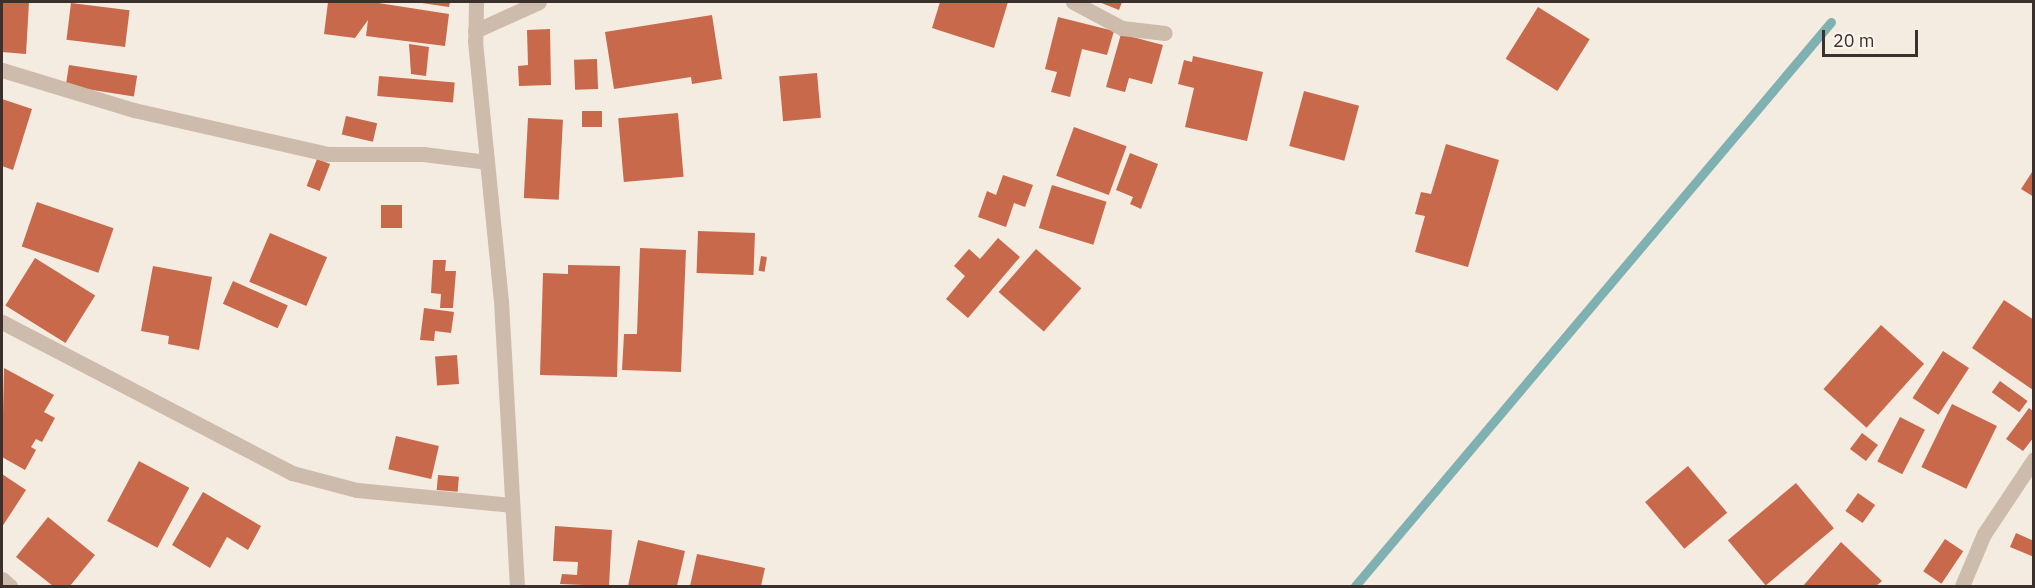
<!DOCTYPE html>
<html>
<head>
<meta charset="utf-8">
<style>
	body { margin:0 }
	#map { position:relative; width:2035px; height:588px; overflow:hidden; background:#f4ebe1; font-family:"IBM Plex Sans",sans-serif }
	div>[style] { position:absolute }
	.stream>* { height:9px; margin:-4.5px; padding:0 4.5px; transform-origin:4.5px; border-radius:4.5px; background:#7fb0b2 }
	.building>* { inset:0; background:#c8694b; transform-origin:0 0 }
	.minor>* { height:15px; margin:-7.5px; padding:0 7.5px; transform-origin:7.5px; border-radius:7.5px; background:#cdbbac }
	.tertiary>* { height:15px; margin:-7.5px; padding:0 7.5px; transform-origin:7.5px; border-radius:7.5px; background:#cdbbac }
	span { translate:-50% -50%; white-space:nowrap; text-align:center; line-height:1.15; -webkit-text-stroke:4.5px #fbf5ee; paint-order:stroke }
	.frame { position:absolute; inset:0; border:3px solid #3b302b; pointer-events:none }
	.scale { position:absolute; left:1822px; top:30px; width:96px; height:27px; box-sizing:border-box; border:3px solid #3b302b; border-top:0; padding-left:8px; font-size:18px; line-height:21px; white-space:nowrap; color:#3b302b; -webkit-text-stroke:4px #fbf5ee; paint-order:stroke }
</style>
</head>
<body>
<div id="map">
	<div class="stream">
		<i style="left:1355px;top:586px;width:738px;rotate:-49.84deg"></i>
	</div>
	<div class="building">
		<i style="clip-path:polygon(2px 2px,29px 2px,26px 54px,2px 52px)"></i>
		<i style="clip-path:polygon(328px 2px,372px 2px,449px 14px,445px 46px,366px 36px,368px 20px,355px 38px,324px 34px)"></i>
		<i style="clip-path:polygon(415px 2px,450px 2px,449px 7px)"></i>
		<i style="clip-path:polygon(940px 2px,1008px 2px,994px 48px,932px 28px)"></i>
		<i style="clip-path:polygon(1099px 2px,1122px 2px,1119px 10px)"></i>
		<i style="left:71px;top:3px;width:59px;height:37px;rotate:7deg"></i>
		<i style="left:1538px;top:7px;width:61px;height:61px;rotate:32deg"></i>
		<i style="clip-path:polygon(712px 15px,722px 79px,692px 84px,691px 77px,614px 89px,605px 32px)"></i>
		<i style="clip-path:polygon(1058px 17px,1114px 31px,1107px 55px,1082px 49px,1070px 97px,1051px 92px,1057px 72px,1045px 69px)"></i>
		<i style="clip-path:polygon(550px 29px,551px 85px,519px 86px,518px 66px,528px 65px,527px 30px)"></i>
		<i style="clip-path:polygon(1121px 34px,1163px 45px,1152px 84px,1129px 78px,1125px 92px,1106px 87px)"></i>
		<i style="clip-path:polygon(409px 44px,429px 47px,426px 76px,411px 74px)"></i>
		<i style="clip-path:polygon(1193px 56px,1263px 72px,1247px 141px,1185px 127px,1194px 88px,1178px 84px,1184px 60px,1192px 62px)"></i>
		<i style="left:597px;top:59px;width:30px;height:23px;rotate:88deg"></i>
		<i style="left:69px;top:65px;width:69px;height:21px;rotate:9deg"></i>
		<i style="left:817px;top:73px;width:45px;height:38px;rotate:85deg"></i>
		<i style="left:379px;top:76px;width:76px;height:20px;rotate:5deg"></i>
		<i style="left:1304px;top:91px;width:57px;height:57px;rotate:15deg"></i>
		<i style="clip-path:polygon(2px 99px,32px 109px,13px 170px,2px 166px)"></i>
		<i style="left:582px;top:111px;width:20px;height:16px"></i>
		<i style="left:678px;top:113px;width:64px;height:60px;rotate:85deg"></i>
		<i style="left:346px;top:116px;width:32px;height:19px;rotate:13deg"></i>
		<i style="left:528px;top:118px;width:35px;height:80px;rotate:3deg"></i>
		<i style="left:1074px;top:127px;width:56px;height:52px;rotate:20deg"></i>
		<i style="clip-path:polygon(1446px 144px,1499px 160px,1468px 267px,1415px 252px,1425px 216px,1415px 214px,1421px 192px,1431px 194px)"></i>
		<i style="clip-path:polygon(1130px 153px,1158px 164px,1141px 209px,1130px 204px,1133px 197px,1116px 190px)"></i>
		<i style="left:317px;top:159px;width:14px;height:29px;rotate:21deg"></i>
		<i style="clip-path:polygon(2034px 169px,2034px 197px,2021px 189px)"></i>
		<i style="clip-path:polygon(1003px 175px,1033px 185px,1025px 207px,1014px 203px,1006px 227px,978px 217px,987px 191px,996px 195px)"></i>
		<i style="left:1052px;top:185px;width:57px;height:45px;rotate:17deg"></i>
		<i style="left:37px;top:202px;width:81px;height:47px;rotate:19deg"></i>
		<i style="left:381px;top:205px;width:21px;height:23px"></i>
		<i style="left:698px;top:231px;width:57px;height:42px;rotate:2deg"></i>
		<i style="left:270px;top:233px;width:62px;height:53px;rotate:23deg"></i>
		<i style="clip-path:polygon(998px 238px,1020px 257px,968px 318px,946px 299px,965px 276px,954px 266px,969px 249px,980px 259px)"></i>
		<i style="clip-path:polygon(640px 248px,686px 250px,681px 372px,622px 370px,624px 334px,637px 334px)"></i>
		<i style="left:1036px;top:249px;width:60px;height:57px;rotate:41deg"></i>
		<i style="left:761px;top:256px;width:6px;height:15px;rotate:9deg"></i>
		<i style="left:35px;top:258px;width:71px;height:56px;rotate:32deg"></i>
		<i style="clip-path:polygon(433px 260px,446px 260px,445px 271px,456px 271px,453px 308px,440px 308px,441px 294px,431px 293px)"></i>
		<i style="clip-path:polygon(568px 265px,620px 266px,617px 377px,540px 375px,543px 273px,568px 274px)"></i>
		<i style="clip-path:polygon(153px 266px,212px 277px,199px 350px,168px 344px,169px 336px,141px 331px)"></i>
		<i style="left:233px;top:281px;width:60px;height:25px;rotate:24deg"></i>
		<i style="clip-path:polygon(2004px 300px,2034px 320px,2033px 390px,1972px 348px)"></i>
		<i style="clip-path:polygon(424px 308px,454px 312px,451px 333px,435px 331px,434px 341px,420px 340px)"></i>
		<i style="left:1881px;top:325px;width:58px;height:86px;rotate:42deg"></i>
		<i style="left:1943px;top:351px;width:31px;height:56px;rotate:33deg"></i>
		<i style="left:457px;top:355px;width:29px;height:22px;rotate:86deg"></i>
		<i style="clip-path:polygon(4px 368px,54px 395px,44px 412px,55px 418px,42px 442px,36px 439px,31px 447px,36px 450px,25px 470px,2px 457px)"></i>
		<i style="left:2000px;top:381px;width:34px;height:14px;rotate:36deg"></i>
		<i style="left:1952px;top:404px;width:50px;height:70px;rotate:26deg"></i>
		<i style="clip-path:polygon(2029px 408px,2034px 412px,2034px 437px,2023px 451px,2006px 439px)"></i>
		<i style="left:1900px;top:417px;width:28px;height:50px;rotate:27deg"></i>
		<i style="left:1862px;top:433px;width:20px;height:20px;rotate:37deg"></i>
		<i style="left:396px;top:436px;width:44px;height:34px;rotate:13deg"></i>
		<i style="left:139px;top:461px;width:57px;height:68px;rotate:28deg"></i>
		<i style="left:1688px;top:466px;width:61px;height:56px;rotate:50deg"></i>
		<i style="clip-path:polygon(2px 474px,26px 490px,2px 527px)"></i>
		<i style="left:438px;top:475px;width:21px;height:15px;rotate:5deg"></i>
		<i style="left:1796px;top:483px;width:59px;height:89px;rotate:50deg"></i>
		<i style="clip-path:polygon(203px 492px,261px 526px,248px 550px,227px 537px,210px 568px,172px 545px)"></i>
		<i style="left:1858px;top:493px;width:21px;height:22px;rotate:35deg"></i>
		<i style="clip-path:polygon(48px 517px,95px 555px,70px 586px,53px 586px,16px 557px)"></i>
		<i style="clip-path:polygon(555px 526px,612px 530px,609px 586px,560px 584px,562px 574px,577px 575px,578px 562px,553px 561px)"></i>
		<i style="clip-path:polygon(2016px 533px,2034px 541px,2034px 557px,2010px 547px)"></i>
		<i style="left:1945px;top:539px;width:22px;height:39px;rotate:34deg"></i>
		<i style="clip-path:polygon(638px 540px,685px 551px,677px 586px,628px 586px)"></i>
		<i style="clip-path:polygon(1841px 542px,1882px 581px,1876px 586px,1803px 586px)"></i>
		<i style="clip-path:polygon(697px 554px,765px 568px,761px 586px,690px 586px)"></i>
	</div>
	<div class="minor">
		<i style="left:1073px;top:2px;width:55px;rotate:28deg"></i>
		<i style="left:1122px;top:28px;width:43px;rotate:6.6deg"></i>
		<i style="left:475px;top:31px;width:70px;rotate:-24.4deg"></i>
		<i style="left:2px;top:70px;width:138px;rotate:16.9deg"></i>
		<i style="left:134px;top:110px;width:198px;rotate:12.8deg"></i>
		<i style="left:327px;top:154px;width:96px"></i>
		<i style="left:423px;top:154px;width:64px;rotate:7.1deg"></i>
		<i style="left:2px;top:322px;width:327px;rotate:27.5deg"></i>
		<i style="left:292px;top:473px;width:67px;rotate:14.7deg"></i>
		<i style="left:357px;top:490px;width:156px;rotate:5.5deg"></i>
		<i style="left:2px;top:579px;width:11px;rotate:41deg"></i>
		<i style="left:1962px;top:586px;width:56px;rotate:-67.1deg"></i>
		<i style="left:1984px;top:534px;width:90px;rotate:-56.3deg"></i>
	</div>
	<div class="tertiary">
		<i style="left:476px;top:2px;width:39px;rotate:91deg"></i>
		<i style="left:475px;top:41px;width:261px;rotate:84.3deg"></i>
		<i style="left:501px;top:301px;width:285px;rotate:86.8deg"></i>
	</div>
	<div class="frame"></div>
	<div class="scale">20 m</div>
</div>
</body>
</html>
